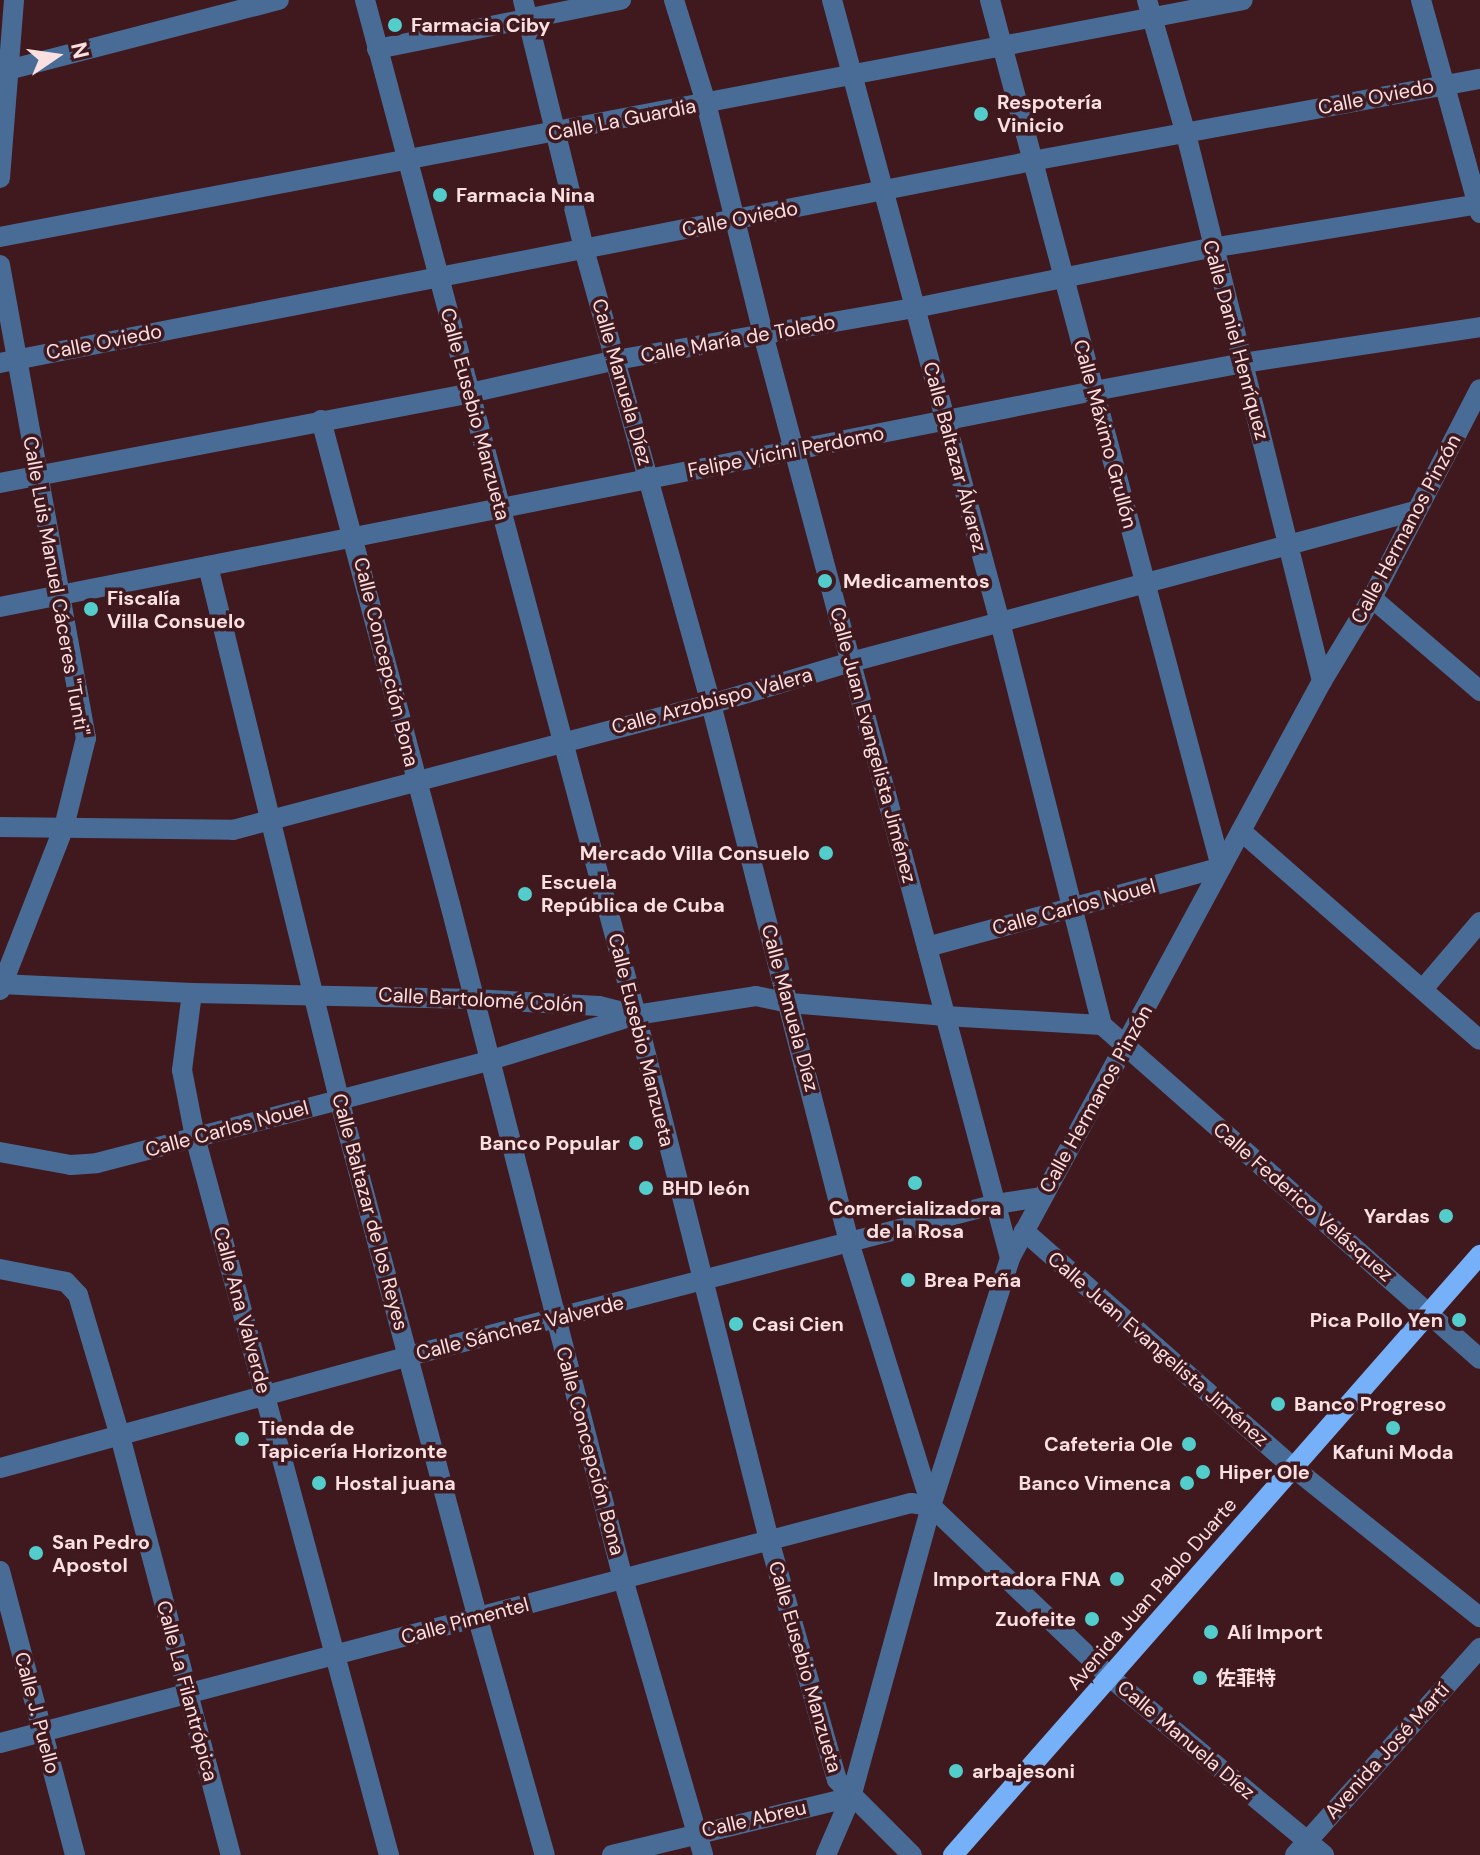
<!DOCTYPE html>
<html>
<head>
<meta charset="utf-8">
<style>
	body { margin:0 }
	#map { position:relative; width:1480px; height:1855px; overflow:hidden; background:#40191e; font-family:"DM Sans","Noto Sans SC",sans-serif }
	div>[style] { position:absolute }
	.minor>* { height:20px; margin:-10px; padding:0 10px; transform-origin:10px; border-radius:10px; background:#496c97 }
	.major>* { height:20px; margin:-10px; padding:0 10px; transform-origin:10px; border-radius:10px; background:#75b0f8 }
	.dots>* { width:22px; height:22px; translate:-50% -50%; box-sizing:border-box; border:4px solid #40191e; border-radius:50% }
	span { translate:-50% -50%; white-space:nowrap; text-align:center; line-height:1.15; -webkit-text-stroke:7px #40191e; paint-order:stroke }
	.poi-label { font-size:20px; color:#fbe0e1; font-weight:700 }
	.left { translate:0 -50%; text-align:left }
	.right { translate:-100% -50%; text-align:right }
	.street-label { font-size:20px; color:#fbe0e1 }
	.north { position:absolute; left:16px; top:16px; width:80px; height:80px; -webkit-text-stroke:6px #40191e; paint-order:stroke; rotate:77deg; font-size:22px; font-weight:700; line-height:32px; text-align:center; color:#fbe0e1 }
	.north::after { content:''; display:block; margin:auto; width:28px; height:36px; background:#fbe0e1; clip-path:polygon(50% 0,100% 100%,50% 72%,0 100%) }
</style>
</head>
<body>
<div id="map">
	<div class="minor">
		<i style="left:365px;top:0;width:1051px;rotate:75.05deg"></i>
		<i style="left:636px;top:1015px;width:542px;rotate:75.78deg"></i>
		<i style="left:769px;top:1540px;width:249px;rotate:74.2deg"></i>
		<i style="left:837px;top:1780px;width:106px;rotate:45deg"></i>
		<i style="left:523px;top:0;width:256px;rotate:76.2deg"></i>
		<i style="left:584px;top:249px;width:472px;rotate:74.4deg"></i>
		<i style="left:711px;top:704px;width:555px;rotate:75.61deg"></i>
		<i style="left:849px;top:1242px;width:276px;rotate:72.7deg"></i>
		<i style="left:931px;top:1506px;width:249px;rotate:43.7deg"></i>
		<i style="left:1111px;top:1678px;width:277px;rotate:39.7deg"></i>
		<i style="left:674px;top:0;width:108px;rotate:72.7deg"></i>
		<i style="left:706px;top:103px;width:238px;rotate:76.1deg"></i>
		<i style="left:763px;top:334px;width:956px;rotate:75.03deg"></i>
		<i style="left:832px;top:0;width:644px;rotate:74.89deg"></i>
		<i style="left:1000px;top:622px;width:416px;rotate:75.8deg"></i>
		<i style="left:1102px;top:1025px;width:504px;rotate:41.46deg"></i>
		<i style="left:1147px;top:0;width:140px;rotate:73.8deg"></i>
		<i style="left:1186px;top:134px;width:564px;rotate:76.04deg"></i>
		<i style="left:1421px;top:0;width:221px;rotate:74.5deg"></i>
		<i style="left:377px;top:49px;width:249px;rotate:-11.4deg"></i>
		<i style="left:0;top:72px;width:288px;rotate:-14.5deg"></i>
		<i style="left:0;top:178px;width:179px;rotate:-85.5deg"></i>
		<i style="left:0;top:237px;width:1265px;rotate:-10.79deg"></i>
		<i style="left:0;top:265px;width:481px;rotate:79.7deg"></i>
		<i style="left:86px;top:738px;width:92px;rotate:103.9deg"></i>
		<i style="left:64px;top:827px;width:175px;rotate:111.4deg"></i>
		<i style="left:0;top:363px;width:1052px;rotate:-11.07deg"></i>
		<i style="left:1032px;top:161px;width:455px;rotate:-10.4deg"></i>
		<i style="left:321px;top:420px;width:501px;rotate:75.08deg"></i>
		<i style="left:450px;top:904px;width:697px;rotate:75.62deg"></i>
		<i style="left:623px;top:1579px;width:287px;rotate:73.8deg"></i>
		<i style="left:0;top:483px;width:479px;rotate:-10.8deg"></i>
		<i style="left:470px;top:393px;width:150px;rotate:-12.7deg"></i>
		<i style="left:616px;top:360px;width:303px;rotate:-9.9deg"></i>
		<i style="left:915px;top:308px;width:302px;rotate:-11.5deg"></i>
		<i style="left:1211px;top:248px;width:273px;rotate:-9.3deg"></i>
		<i style="left:208px;top:566px;width:549px;rotate:76.19deg"></i>
		<i style="left:339px;top:1099px;width:538px;rotate:75.03deg"></i>
		<i style="left:478px;top:1619px;width:245px;rotate:74.2deg"></i>
		<i style="left:1372px;top:598px;width:143px;rotate:40.7deg"></i>
		<i style="left:0;top:607px;width:1115px;rotate:-11.17deg"></i>
		<i style="left:1094px;top:391px;width:152px;rotate:-10.6deg"></i>
		<i style="left:1243px;top:363px;width:240px;rotate:-8.6deg"></i>
		<i style="left:0;top:827px;width:233px;rotate:0.7deg"></i>
		<i style="left:233px;top:830px;width:494px;rotate:-14.8deg"></i>
		<i style="left:711px;top:704px;width:146px;rotate:-16.7deg"></i>
		<i style="left:851px;top:662px;width:584px;rotate:-14.99deg"></i>
		<i style="left:1241px;top:831px;width:317px;rotate:41.2deg"></i>
		<i style="left:927px;top:947px;width:305px;rotate:-15.2deg"></i>
		<i style="left:1221px;top:867px;width:897px;rotate:-104.92deg"></i>
		<i style="left:0;top:984px;width:192px;rotate:2.7deg"></i>
		<i style="left:192px;top:993px;width:282px;rotate:1.2deg"></i>
		<i style="left:474px;top:999px;width:125px;rotate:3.2deg"></i>
		<i style="left:599px;top:1006px;width:38px;rotate:14deg"></i>
		<i style="left:636px;top:1015px;width:121px;rotate:-9deg"></i>
		<i style="left:756px;top:996px;width:35px;rotate:12deg"></i>
		<i style="left:790px;top:1003px;width:156px;rotate:4.8deg"></i>
		<i style="left:945px;top:1016px;width:157px;rotate:3.3deg"></i>
		<i style="left:1423px;top:989px;width:88px;rotate:-49.6deg"></i>
		<i style="left:192px;top:993px;width:78px;rotate:97.4deg"></i>
		<i style="left:182px;top:1070px;width:68px;rotate:79deg"></i>
		<i style="left:195px;top:1137px;width:744px;rotate:74.88deg"></i>
		<i style="left:0;top:1152px;width:72px;rotate:10.4deg"></i>
		<i style="left:71px;top:1165px;width:26px;rotate:-4deg"></i>
		<i style="left:97px;top:1163px;width:404px;rotate:-14.6deg"></i>
		<i style="left:488px;top:1061px;width:155px;rotate:-17.3deg"></i>
		<i style="left:1024px;top:1231px;width:361px;rotate:41.3deg"></i>
		<i style="left:1295px;top:1469px;width:237px;rotate:38.7deg"></i>
		<i style="left:0;top:1269px;width:67px;rotate:11.1deg"></i>
		<i style="left:66px;top:1282px;width:18px;rotate:47deg"></i>
		<i style="left:78px;top:1295px;width:147px;rotate:73.4deg"></i>
		<i style="left:120px;top:1436px;width:433px;rotate:75.2deg"></i>
		<i style="left:0;top:1468px;width:424px;rotate:-15.3deg"></i>
		<i style="left:409px;top:1356px;width:606px;rotate:-14.52deg"></i>
		<i style="left:996px;top:1204px;width:47px;rotate:-8.7deg"></i>
		<i style="left:0;top:1571px;width:294px;rotate:75.2deg"></i>
		<i style="left:0;top:1743px;width:942px;rotate:-14.76deg"></i>
		<i style="left:911px;top:1503px;width:20px;rotate:9deg"></i>
		<i style="left:612px;top:1855px;width:246px;rotate:-13.6deg"></i>
		<i style="left:826px;top:1855px;width:63px;rotate:-66.7deg"></i>
		<i style="left:851px;top:1797px;width:302px;rotate:-74.6deg"></i>
		<i style="left:931px;top:1506px;width:260px;rotate:-72.3deg"></i>
		<i style="left:1010px;top:1258px;width:656px;rotate:-61.6deg"></i>
		<i style="left:1322px;top:681px;width:97px;rotate:-58.9deg"></i>
		<i style="left:1372px;top:598px;width:235px;rotate:-62.7deg"></i>
		<i style="left:1295px;top:1855px;width:278px;rotate:-48.2deg"></i>
	</div>
	<div class="major">
		<i style="left:953px;top:1855px;width:799px;rotate:-48.71deg"></i>
	</div>
	<div class="dots">
		<i style="left:395px;top:25px;background:#53cdcb"></i>
		<i style="left:981px;top:114px;background:#53cdcb"></i>
		<i style="left:440px;top:195px;background:#53cdcb"></i>
		<i style="left:825px;top:581px;background:#53cdcb"></i>
		<i style="left:91px;top:609px;background:#53cdcb"></i>
		<i style="left:826px;top:853px;background:#53cdcb"></i>
		<i style="left:525px;top:894px;background:#53cdcb"></i>
		<i style="left:636px;top:1143px;background:#53cdcb"></i>
		<i style="left:915px;top:1183px;background:#53cdcb"></i>
		<i style="left:646px;top:1188px;background:#53cdcb"></i>
		<i style="left:1446px;top:1216px;background:#53cdcb"></i>
		<i style="left:908px;top:1280px;background:#53cdcb"></i>
		<i style="left:1459px;top:1320px;background:#53cdcb"></i>
		<i style="left:736px;top:1324px;background:#53cdcb"></i>
		<i style="left:1278px;top:1404px;background:#53cdcb"></i>
		<i style="left:1393px;top:1428px;background:#53cdcb"></i>
		<i style="left:242px;top:1439px;background:#53cdcb"></i>
		<i style="left:1189px;top:1444px;background:#53cdcb"></i>
		<i style="left:1203px;top:1472px;background:#53cdcb"></i>
		<i style="left:319px;top:1483px;background:#53cdcb"></i>
		<i style="left:1187px;top:1483px;background:#53cdcb"></i>
		<i style="left:36px;top:1553px;background:#53cdcb"></i>
		<i style="left:1117px;top:1579px;background:#53cdcb"></i>
		<i style="left:1092px;top:1619px;background:#53cdcb"></i>
		<i style="left:1211px;top:1632px;background:#53cdcb"></i>
		<i style="left:1200px;top:1678px;background:#53cdcb"></i>
		<i style="left:956px;top:1771px;background:#53cdcb"></i>
	</div>
	<div class="poi-label">
		<span class="left" style="left:411px;top:25px">Farmacia Ciby</span>
		<span class="left" style="left:997px;top:114px">Respotería<br>Vinicio</span>
		<span class="left" style="left:456px;top:195px">Farmacia Nina</span>
		<span class="left" style="left:843px;top:581px">Medicamentos</span>
		<span class="left" style="left:107px;top:610px">Fiscalía<br>Villa Consuelo</span>
		<span class="right" style="left:810px;top:853px">Mercado Villa Consuelo</span>
		<span class="left" style="left:541px;top:894px">Escuela<br>República de Cuba</span>
		<span class="right" style="left:620px;top:1143px">Banco Popular</span>
		<span class="left" style="left:662px;top:1188px">BHD león</span>
		<span style="left:915px;top:1220px">Comercializadora<br>de la Rosa</span>
		<span class="right" style="left:1430px;top:1216px">Yardas</span>
		<span class="left" style="left:924px;top:1280px">Brea Peña</span>
		<span class="right" style="left:1443px;top:1320px">Pica Pollo Yen</span>
		<span class="left" style="left:752px;top:1324px">Casi Cien</span>
		<span class="left" style="left:1294px;top:1404px">Banco Progreso</span>
		<span class="left" style="left:258px;top:1440px">Tienda de<br>Tapicería Horizonte</span>
		<span class="right" style="left:1173px;top:1444px">Cafeteria Ole</span>
		<span style="left:1393px;top:1452px">Kafuni Moda</span>
		<span class="left" style="left:1219px;top:1472px">Hiper Ole</span>
		<span class="left" style="left:335px;top:1483px">Hostal juana</span>
		<span class="right" style="left:1171px;top:1483px">Banco Vimenca</span>
		<span class="left" style="left:52px;top:1554px">San Pedro<br>Apostol</span>
		<span class="right" style="left:1101px;top:1579px">Importadora FNA</span>
		<span class="right" style="left:1076px;top:1619px">Zuofeite</span>
		<span class="left" style="left:1227px;top:1632px">Alí Import</span>
		<span class="left" style="left:1216px;top:1678px">佐菲特</span>
		<span class="left" style="left:972px;top:1771px">arbajesoni</span>
	</div>
	<div class="street-label">
		<span style="left:1376px;top:97px;rotate:-11deg">Calle Oviedo</span>
		<span style="left:622px;top:120px;rotate:-11deg">Calle La Guardia</span>
		<span style="left:740px;top:219px;rotate:-11deg">Calle Oviedo</span>
		<span style="left:738px;top:339px;rotate:-10deg">Calle María de Toledo</span>
		<span style="left:1236px;top:340px;rotate:75deg">Calle Daniel Henríquez</span>
		<span style="left:104px;top:342px;rotate:-11deg">Calle Oviedo</span>
		<span style="left:622px;top:382px;rotate:74deg">Calle Manuela Díez</span>
		<span style="left:475px;top:414px;rotate:75deg">Calle Eusebio Manzueta</span>
		<span style="left:1105px;top:434px;rotate:75deg">Calle Máximo Grullón</span>
		<span style="left:786px;top:452px;rotate:-11deg">Felipe Vicini Perdomo</span>
		<span style="left:955px;top:457px;rotate:75deg">Calle Baltazar Álvarez</span>
		<span style="left:1406px;top:529px;rotate:-62deg">Calle Hermanos Pinzón</span>
		<span style="left:56px;top:586px;rotate:80deg">Calle Luis Manuel Cáceres "Tunti"</span>
		<span style="left:386px;top:662px;rotate:76deg">Calle Concepción Bona</span>
		<span style="left:712px;top:701px;rotate:-15deg">Calle Arzobispo Valera</span>
		<span style="left:873px;top:745px;rotate:75deg">Calle Juan Evangelista Jiménez</span>
		<span style="left:1074px;top:907px;rotate:-15deg">Calle Carlos Nouel</span>
		<span style="left:481px;top:1000px;rotate:3deg">Calle Bartolomé Colón</span>
		<span style="left:790px;top:1008px;rotate:75deg">Calle Manuela Díez</span>
		<span style="left:641px;top:1040px;rotate:76deg">Calle Eusebio Manzueta</span>
		<span style="left:1096px;top:1099px;rotate:-61deg">Calle Hermanos Pinzón</span>
		<span style="left:227px;top:1129px;rotate:-15deg">Calle Carlos Nouel</span>
		<span style="left:1303px;top:1202px;rotate:41deg">Calle Federico Velásquez</span>
		<span style="left:370px;top:1212px;rotate:75deg">Calle Baltazar de los Reyes</span>
		<span style="left:242px;top:1310px;rotate:75deg">Calle Ana Valverde</span>
		<span style="left:520px;top:1328px;rotate:-14deg">Calle Sánchez Valverde</span>
		<span style="left:1158px;top:1349px;rotate:41deg">Calle Juan Evangelista Jiménez</span>
		<span style="left:590px;top:1451px;rotate:75deg">Calle Concepción Bona</span>
		<span style="left:1152px;top:1594px;rotate:-49deg">Avenida Juan Pablo Duarte</span>
		<span style="left:465px;top:1621px;rotate:-15deg">Calle Pimentel</span>
		<span style="left:805px;top:1667px;rotate:74deg">Calle Eusebio Manzueta</span>
		<span style="left:187px;top:1691px;rotate:75deg">Calle La Filantrópica</span>
		<span style="left:37px;top:1713px;rotate:75deg">Calle J. Puello</span>
		<span style="left:1186px;top:1740px;rotate:40deg">Calle Manuela Díez</span>
		<span style="left:1387px;top:1751px;rotate:-48deg">Avenida José Martí</span>
		<span style="left:754px;top:1819px;rotate:-13deg">Calle Abreu</span>
	</div>
	<div class="north">N</div>
</div>
</body>
</html>
